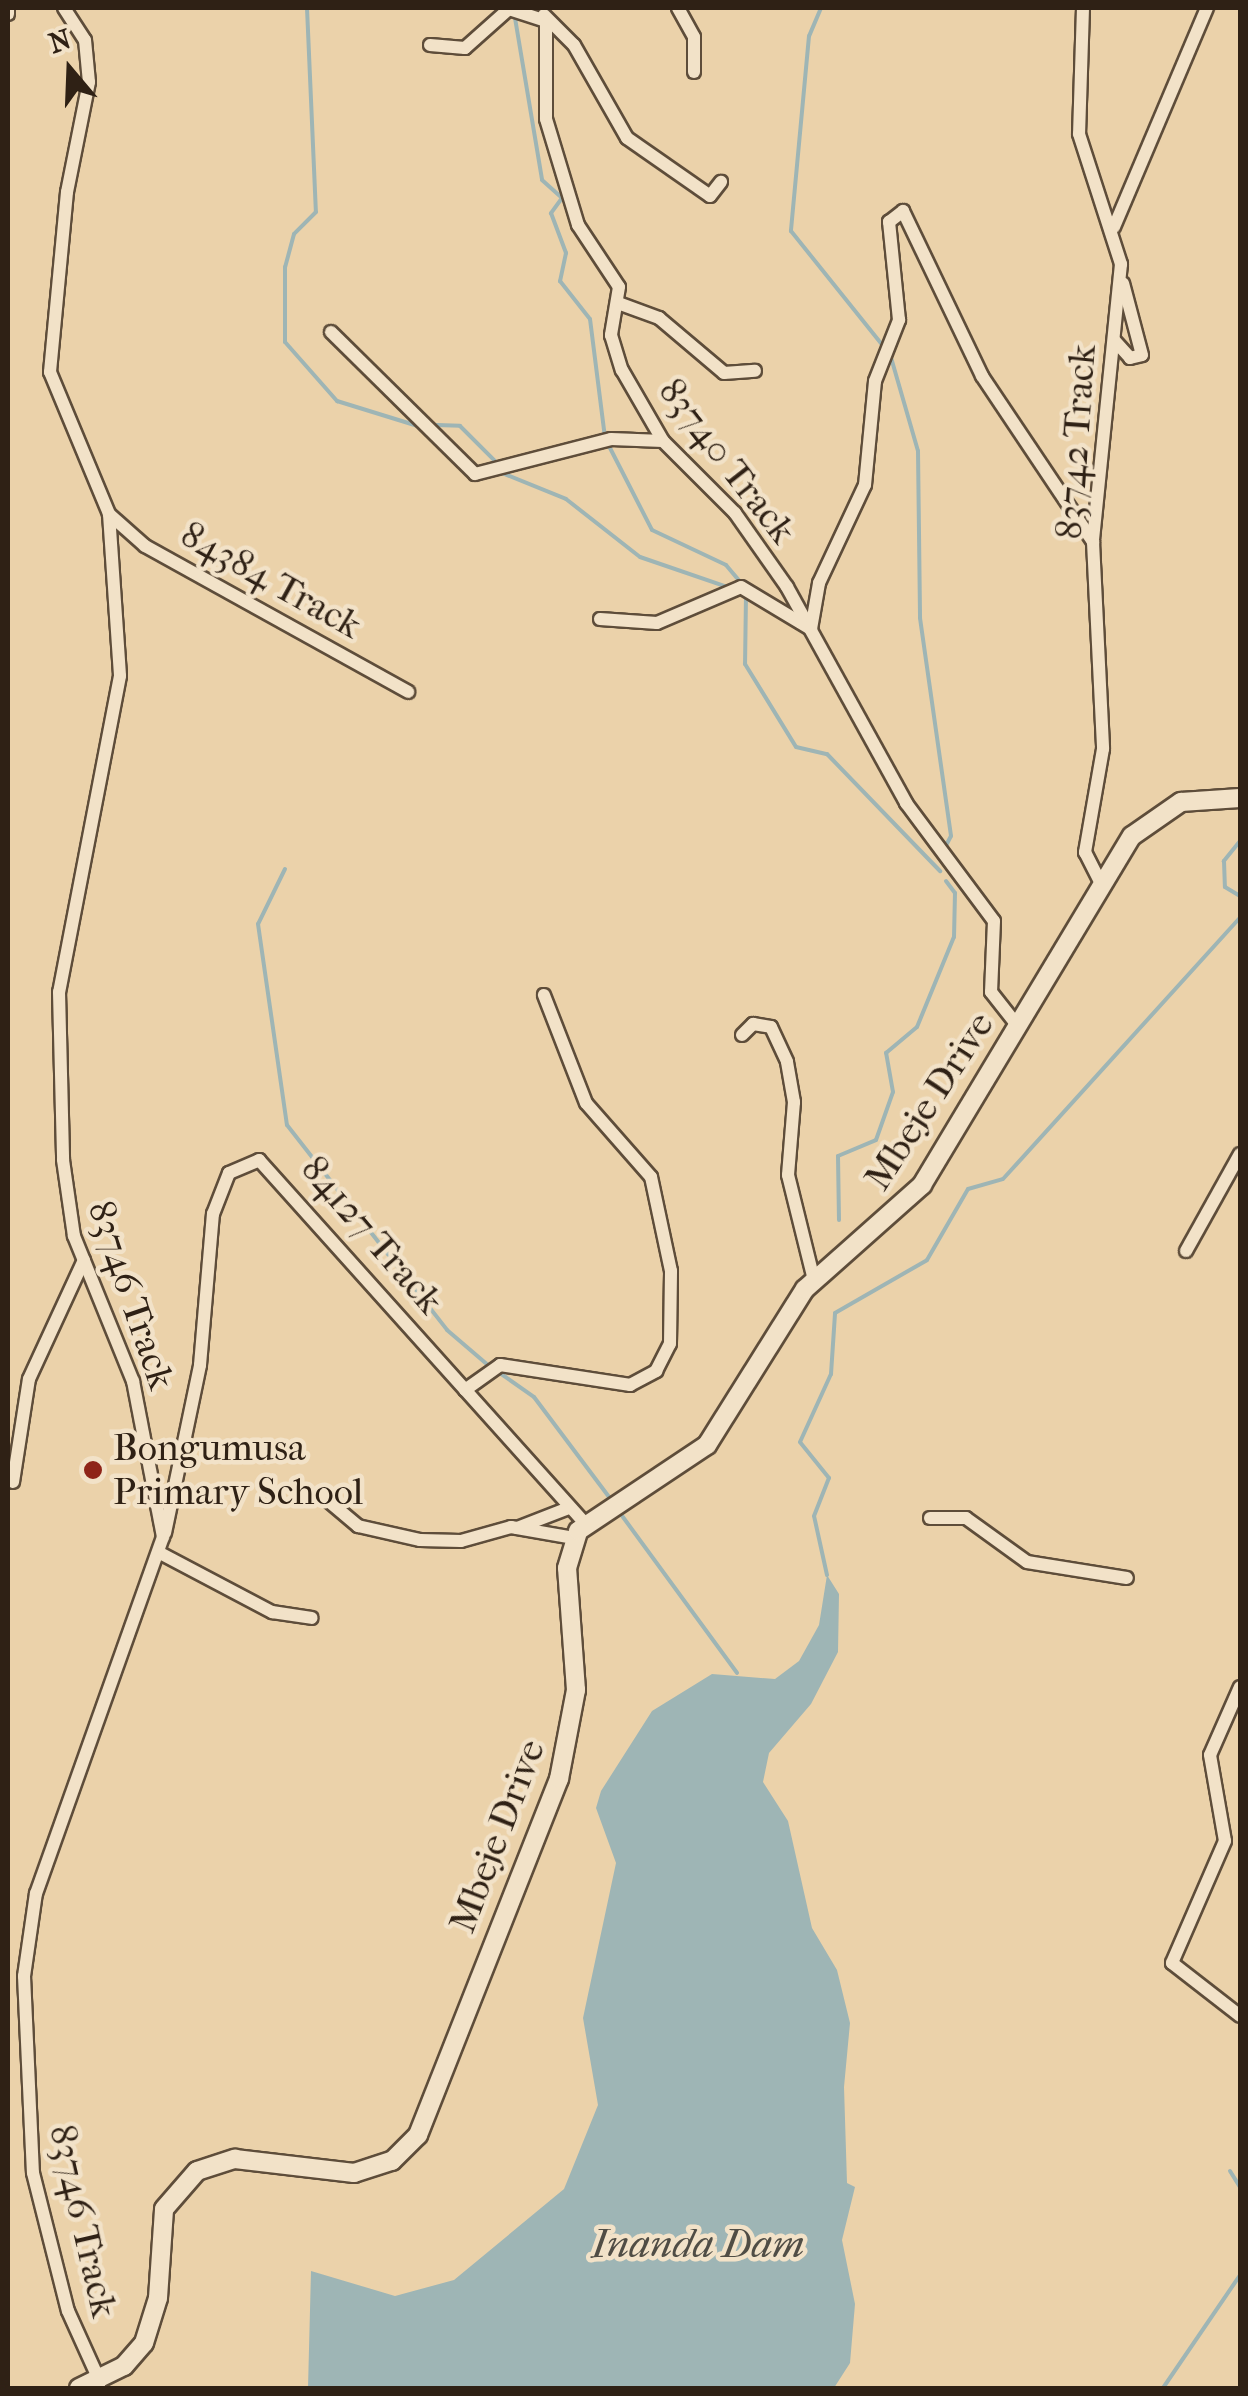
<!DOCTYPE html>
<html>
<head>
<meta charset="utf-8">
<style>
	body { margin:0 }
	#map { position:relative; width:1248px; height:2396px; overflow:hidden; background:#ebd2aa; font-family:"IM FELL French Canon",serif }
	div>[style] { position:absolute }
	.water>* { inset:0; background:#9eb5b5 }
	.stream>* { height:4px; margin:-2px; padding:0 2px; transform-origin:2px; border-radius:2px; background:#9eb5b5 }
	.roads { filter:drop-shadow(2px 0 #5e4d3a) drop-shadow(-2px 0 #5e4d3a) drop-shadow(0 2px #5e4d3a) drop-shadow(0 -2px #5e4d3a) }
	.street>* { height:12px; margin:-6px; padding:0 6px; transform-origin:6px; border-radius:6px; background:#f2e2c8 }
	.secondary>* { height:18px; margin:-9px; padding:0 9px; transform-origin:9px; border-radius:9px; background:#f2e2c8 }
	.dots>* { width:28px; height:28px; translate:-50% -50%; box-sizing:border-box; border:5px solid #f2e2c8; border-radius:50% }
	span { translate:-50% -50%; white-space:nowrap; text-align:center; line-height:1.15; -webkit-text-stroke:9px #f2e2c8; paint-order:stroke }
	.street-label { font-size:38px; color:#2f2115 }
	.poi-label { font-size:38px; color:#2f2115 }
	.left { translate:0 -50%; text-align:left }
	.water-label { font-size:40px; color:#504d45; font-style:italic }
	.frame { position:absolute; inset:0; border:10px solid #2f2115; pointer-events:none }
	.north { position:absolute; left:20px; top:20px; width:100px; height:100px; -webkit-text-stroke:8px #f2e2c8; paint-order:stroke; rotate:341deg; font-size:28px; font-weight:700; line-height:40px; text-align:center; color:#2f2115 }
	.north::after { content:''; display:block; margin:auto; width:35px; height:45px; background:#2f2115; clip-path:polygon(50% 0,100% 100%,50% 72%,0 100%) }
</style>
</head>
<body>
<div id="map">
	<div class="water">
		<i style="clip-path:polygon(827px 1575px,839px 1594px,838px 1652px,811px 1704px,769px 1753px,763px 1782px,788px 1821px,812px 1928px,837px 1970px,850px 2023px,844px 2087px,847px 2183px,855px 2187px,842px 2240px,855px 2304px,850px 2363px,834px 2388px,308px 2388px,311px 2271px,395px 2296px,454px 2280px,564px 2189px,598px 2105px,583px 2018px,616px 1863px,596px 1808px,601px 1791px,652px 1711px,712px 1674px,775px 1679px,799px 1661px,819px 1625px)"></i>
	</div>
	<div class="stream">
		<i style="left:307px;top:8px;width:204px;rotate:87.5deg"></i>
		<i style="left:316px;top:212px;width:31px;rotate:135deg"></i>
		<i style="left:294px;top:234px;width:34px;rotate:105deg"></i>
		<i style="left:285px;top:267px;width:75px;rotate:90deg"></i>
		<i style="left:285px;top:342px;width:79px;rotate:48.6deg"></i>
		<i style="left:337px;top:401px;width:88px;rotate:17.2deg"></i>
		<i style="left:821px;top:8px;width:30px;rotate:113deg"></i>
		<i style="left:809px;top:36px;width:196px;rotate:95.3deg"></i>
		<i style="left:791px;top:231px;width:149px;rotate:51.3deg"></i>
		<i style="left:514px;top:12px;width:170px;rotate:80.5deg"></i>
		<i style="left:542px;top:180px;width:27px;rotate:42deg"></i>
		<i style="left:562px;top:198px;width:19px;rotate:126deg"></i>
		<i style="left:551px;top:213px;width:43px;rotate:69.4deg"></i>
		<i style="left:566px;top:253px;width:29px;rotate:102deg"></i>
		<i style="left:560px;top:281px;width:48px;rotate:51.7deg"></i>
		<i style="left:590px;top:319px;width:119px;rotate:82.8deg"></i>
		<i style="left:890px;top:354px;width:101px;rotate:73.9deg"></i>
		<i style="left:918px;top:451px;width:167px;rotate:89.3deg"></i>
		<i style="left:920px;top:618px;width:220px;rotate:81.9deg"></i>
		<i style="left:951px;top:836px;width:15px;rotate:118deg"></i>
		<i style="left:437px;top:425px;width:23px;rotate:2deg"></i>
		<i style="left:460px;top:426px;width:49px;rotate:45deg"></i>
		<i style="left:609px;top:446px;width:94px;rotate:62.9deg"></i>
		<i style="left:652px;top:530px;width:82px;rotate:25.3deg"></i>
		<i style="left:726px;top:565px;width:23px;rotate:50deg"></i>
		<i style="left:502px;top:473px;width:69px;rotate:22.1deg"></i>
		<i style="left:566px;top:499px;width:94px;rotate:38.1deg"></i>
		<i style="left:640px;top:557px;width:92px;rotate:19deg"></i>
		<i style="left:746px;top:595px;width:69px;rotate:90.8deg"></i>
		<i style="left:745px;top:664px;width:97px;rotate:58.4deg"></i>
		<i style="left:796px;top:747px;width:32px;rotate:13deg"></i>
		<i style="left:827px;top:754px;width:163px;rotate:46deg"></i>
		<i style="left:1240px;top:841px;width:26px;rotate:129deg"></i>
		<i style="left:1224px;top:861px;width:26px;rotate:88deg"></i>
		<i style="left:1225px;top:887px;width:17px;rotate:31deg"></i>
		<i style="left:285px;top:869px;width:61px;rotate:116.1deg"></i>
		<i style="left:258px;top:924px;width:203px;rotate:81.8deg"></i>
		<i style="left:287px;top:1125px;width:260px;rotate:52deg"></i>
		<i style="left:447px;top:1330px;width:55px;rotate:40.6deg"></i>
		<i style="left:839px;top:1220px;width:64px;rotate:-90.9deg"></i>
		<i style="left:838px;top:1156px;width:41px;rotate:-22.8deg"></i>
		<i style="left:876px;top:1140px;width:51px;rotate:-70.5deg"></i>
		<i style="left:893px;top:1092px;width:40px;rotate:-100deg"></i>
		<i style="left:886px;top:1053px;width:40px;rotate:-40deg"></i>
		<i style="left:917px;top:1027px;width:97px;rotate:-67.7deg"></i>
		<i style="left:954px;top:937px;width:44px;rotate:-88.7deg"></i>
		<i style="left:955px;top:893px;width:15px;rotate:-127deg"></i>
		<i style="left:497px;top:1371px;width:45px;rotate:35.1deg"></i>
		<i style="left:534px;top:1397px;width:130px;rotate:53.1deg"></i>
		<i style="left:620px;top:1513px;width:198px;rotate:53.8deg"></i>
		<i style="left:827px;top:1575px;width:60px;rotate:-102.4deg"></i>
		<i style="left:814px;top:1516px;width:41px;rotate:-68.5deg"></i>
		<i style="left:829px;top:1478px;width:46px;rotate:-128.9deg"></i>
		<i style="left:800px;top:1442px;width:75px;rotate:-65.5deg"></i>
		<i style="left:831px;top:1374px;width:61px;rotate:-86.2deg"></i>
		<i style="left:835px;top:1313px;width:106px;rotate:-29.9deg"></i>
		<i style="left:927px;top:1260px;width:82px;rotate:-60deg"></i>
		<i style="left:968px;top:1189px;width:36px;rotate:-16deg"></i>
		<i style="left:1003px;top:1179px;width:353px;rotate:-47.8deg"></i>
		<i style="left:1230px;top:2171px;width:19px;rotate:58deg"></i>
		<i style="left:1163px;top:2388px;width:137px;rotate:-55.7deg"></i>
	</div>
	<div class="roads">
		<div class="street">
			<i style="left:64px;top:8px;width:38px;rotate:57deg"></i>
			<i style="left:85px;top:40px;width:42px;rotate:84.6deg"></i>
			<i style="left:89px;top:82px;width:112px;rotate:101.3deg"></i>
			<i style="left:67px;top:192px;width:181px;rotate:95.4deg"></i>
			<i style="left:50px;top:372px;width:154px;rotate:67.4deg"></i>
			<i style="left:109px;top:514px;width:162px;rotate:86.1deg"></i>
			<i style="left:120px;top:676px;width:322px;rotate:100.9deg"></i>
			<i style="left:59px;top:992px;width:168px;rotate:88.6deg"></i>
			<i style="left:63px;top:1160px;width:77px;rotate:81.8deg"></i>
			<i style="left:74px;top:1236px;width:157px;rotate:67.9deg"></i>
			<i style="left:133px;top:1381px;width:159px;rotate:79.1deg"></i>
			<i style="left:163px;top:1537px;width:378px;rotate:109.6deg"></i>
			<i style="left:36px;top:1893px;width:84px;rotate:98.2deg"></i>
			<i style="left:24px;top:1976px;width:197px;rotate:87.4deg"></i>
			<i style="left:33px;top:2173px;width:142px;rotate:75.8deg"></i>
			<i style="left:68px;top:2311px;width:78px;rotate:65.7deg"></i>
			<i style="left:678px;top:8px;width:33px;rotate:61deg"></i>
			<i style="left:694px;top:37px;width:35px;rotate:90deg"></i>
			<i style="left:1083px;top:8px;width:126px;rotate:91.8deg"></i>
			<i style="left:1079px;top:134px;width:137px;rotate:72.1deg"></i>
			<i style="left:1121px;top:264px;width:279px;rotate:95.8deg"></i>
			<i style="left:1093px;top:542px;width:207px;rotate:87.2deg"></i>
			<i style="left:1103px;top:749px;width:105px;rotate:99.9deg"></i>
			<i style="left:1085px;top:852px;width:33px;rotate:63deg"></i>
			<i style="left:8px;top:14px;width:6px;rotate:-90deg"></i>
			<i style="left:544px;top:15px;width:42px;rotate:45deg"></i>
			<i style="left:574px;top:45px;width:107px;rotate:60.3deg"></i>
			<i style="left:627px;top:138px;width:101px;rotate:34.9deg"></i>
			<i style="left:710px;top:196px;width:18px;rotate:-52deg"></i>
			<i style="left:430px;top:45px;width:35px;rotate:5deg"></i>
			<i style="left:465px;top:48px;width:59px;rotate:-41.6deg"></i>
			<i style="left:509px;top:9px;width:39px;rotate:18deg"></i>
			<i style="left:546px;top:21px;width:98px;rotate:90deg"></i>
			<i style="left:546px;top:119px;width:111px;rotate:73.2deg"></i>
			<i style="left:578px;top:225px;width:74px;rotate:56.5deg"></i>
			<i style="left:619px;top:287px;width:49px;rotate:99.5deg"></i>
			<i style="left:611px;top:335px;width:37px;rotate:73deg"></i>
			<i style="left:622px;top:370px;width:82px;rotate:60deg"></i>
			<i style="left:663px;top:441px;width:102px;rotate:45deg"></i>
			<i style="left:735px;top:513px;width:90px;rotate:54.9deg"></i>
			<i style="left:787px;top:587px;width:247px;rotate:61.1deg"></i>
			<i style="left:906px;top:803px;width:147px;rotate:53.3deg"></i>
			<i style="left:994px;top:921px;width:71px;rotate:92.4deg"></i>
			<i style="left:991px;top:992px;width:42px;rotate:51.8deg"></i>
			<i style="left:1114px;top:227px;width:238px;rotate:-67deg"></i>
			<i style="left:618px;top:303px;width:44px;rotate:20.1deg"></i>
			<i style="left:659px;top:318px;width:85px;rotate:40.2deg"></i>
			<i style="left:724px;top:373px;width:31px;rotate:-4deg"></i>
			<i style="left:331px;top:332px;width:202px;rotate:44.6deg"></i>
			<i style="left:475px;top:474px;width:140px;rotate:-14.4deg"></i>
			<i style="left:611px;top:439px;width:52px;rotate:2.2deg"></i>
			<i style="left:1114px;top:340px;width:24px;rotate:48deg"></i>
			<i style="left:1130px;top:358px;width:12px;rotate:-14deg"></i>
			<i style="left:1142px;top:355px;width:74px;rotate:-104.8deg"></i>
			<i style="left:109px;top:514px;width:48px;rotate:41.6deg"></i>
			<i style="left:145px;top:546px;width:301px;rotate:29deg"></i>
			<i style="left:600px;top:619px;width:57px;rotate:4deg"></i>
			<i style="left:657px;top:623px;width:91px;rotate:-23.2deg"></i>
			<i style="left:741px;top:587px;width:82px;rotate:31deg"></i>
			<i style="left:811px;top:629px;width:47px;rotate:-80.1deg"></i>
			<i style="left:819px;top:583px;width:108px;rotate:-64.9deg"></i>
			<i style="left:865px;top:485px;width:104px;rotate:-84.5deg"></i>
			<i style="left:875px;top:381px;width:66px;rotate:-68.5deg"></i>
			<i style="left:899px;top:320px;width:99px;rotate:-95.8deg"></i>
			<i style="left:889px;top:222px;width:18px;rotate:-38deg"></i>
			<i style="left:903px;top:211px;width:183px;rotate:64.4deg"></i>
			<i style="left:982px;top:376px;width:200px;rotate:56.2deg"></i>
			<i style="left:742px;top:1035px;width:16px;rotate:-45deg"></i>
			<i style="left:753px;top:1024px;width:18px;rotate:9deg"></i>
			<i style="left:771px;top:1027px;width:38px;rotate:65deg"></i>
			<i style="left:787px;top:1062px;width:41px;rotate:80.1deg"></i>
			<i style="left:794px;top:1102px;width:73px;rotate:94.7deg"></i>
			<i style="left:788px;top:1175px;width:108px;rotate:76.1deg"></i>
			<i style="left:1186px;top:1251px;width:111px;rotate:-60.9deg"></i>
			<i style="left:465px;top:1390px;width:43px;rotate:-35.5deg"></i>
			<i style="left:500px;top:1365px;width:132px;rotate:8.7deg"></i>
			<i style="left:630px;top:1385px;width:30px;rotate:-28deg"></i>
			<i style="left:656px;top:1371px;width:30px;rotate:-63deg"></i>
			<i style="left:670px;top:1344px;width:73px;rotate:-89.2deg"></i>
			<i style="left:671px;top:1271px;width:96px;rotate:-102deg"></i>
			<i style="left:651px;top:1177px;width:98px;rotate:-131.3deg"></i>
			<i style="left:586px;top:1103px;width:116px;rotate:-111.3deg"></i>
			<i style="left:13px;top:1482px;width:104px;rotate:-81.2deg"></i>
			<i style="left:29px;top:1379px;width:131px;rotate:-65.2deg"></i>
			<i style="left:320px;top:1494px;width:50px;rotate:40.1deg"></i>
			<i style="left:358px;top:1526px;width:64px;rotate:12.7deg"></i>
			<i style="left:420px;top:1540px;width:41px;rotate:1.4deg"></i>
			<i style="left:461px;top:1541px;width:52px;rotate:-15.6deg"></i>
			<i style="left:511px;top:1527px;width:64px;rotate:9.9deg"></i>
			<i style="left:930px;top:1518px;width:36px"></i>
			<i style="left:966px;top:1518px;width:75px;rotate:35.8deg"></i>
			<i style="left:1027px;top:1562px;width:101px;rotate:9.1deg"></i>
			<i style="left:517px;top:1528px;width:53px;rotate:-21.2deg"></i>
			<i style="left:165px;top:1533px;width:172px;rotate:-78.2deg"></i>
			<i style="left:200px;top:1365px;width:152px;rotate:-85.1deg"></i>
			<i style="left:213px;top:1214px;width:44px;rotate:-68.7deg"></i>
			<i style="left:229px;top:1173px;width:33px;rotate:-23deg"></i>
			<i style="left:259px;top:1160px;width:489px;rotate:48.1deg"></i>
			<i style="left:160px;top:1553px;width:127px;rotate:27.8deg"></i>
			<i style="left:272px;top:1612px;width:40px;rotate:8.5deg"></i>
			<i style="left:1240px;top:1687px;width:74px;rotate:113.8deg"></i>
			<i style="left:1210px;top:1755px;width:87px;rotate:80.1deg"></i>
			<i style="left:1225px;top:1841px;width:133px;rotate:113.5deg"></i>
			<i style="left:1172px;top:1963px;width:86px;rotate:37.9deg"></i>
		</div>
		<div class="secondary">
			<i style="left:79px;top:2388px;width:50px;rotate:-26.1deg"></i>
			<i style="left:124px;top:2366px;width:30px;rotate:-49deg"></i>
			<i style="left:144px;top:2343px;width:47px;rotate:-72.7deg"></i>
			<i style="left:158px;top:2298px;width:89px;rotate:-86.1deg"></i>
			<i style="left:164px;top:2209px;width:50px;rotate:-49deg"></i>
			<i style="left:197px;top:2171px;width:40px;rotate:-18deg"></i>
			<i style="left:235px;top:2159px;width:120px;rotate:6.7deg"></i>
			<i style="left:354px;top:2173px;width:40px;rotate:-18deg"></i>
			<i style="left:392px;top:2161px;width:37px;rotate:-45deg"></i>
			<i style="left:418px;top:2135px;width:383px;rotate:-68.4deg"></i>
			<i style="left:559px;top:1779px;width:91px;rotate:-79.2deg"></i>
			<i style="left:576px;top:1690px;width:122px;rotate:-94.2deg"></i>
			<i style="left:567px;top:1568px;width:39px;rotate:-73deg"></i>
			<i style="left:578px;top:1531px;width:155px;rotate:-33.7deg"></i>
			<i style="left:707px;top:1445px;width:184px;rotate:-57.9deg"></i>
			<i style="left:805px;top:1289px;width:157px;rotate:-41.6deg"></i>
			<i style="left:922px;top:1185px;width:407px;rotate:-59deg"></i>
			<i style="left:1132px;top:836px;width:60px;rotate:-34.8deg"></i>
			<i style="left:1181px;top:802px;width:59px;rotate:-3.9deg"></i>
		</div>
	</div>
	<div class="dots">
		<i style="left:93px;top:1470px;background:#8f2418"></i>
	</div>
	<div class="street-label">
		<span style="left:1076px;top:442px;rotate:-86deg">83742 Track</span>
		<span style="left:727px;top:461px;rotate:52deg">83740 Track</span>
		<span style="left:271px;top:580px;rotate:29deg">84384 Track</span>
		<span style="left:929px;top:1101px;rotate:-57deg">Mbeje Drive</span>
		<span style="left:372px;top:1235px;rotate:49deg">84127 Track</span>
		<span style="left:131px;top:1295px;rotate:71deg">83746 Track</span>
		<span style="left:497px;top:1836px;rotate:-69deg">Mbeje Drive</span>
		<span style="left:83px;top:2221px;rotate:77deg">83746 Track</span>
	</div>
	<div class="poi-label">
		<span class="left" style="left:113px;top:1470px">Bongumusa<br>Primary School</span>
	</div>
	<div class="water-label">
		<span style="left:698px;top:2244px">Inanda Dam</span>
	</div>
	<div class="frame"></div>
	<div class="north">N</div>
</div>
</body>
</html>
